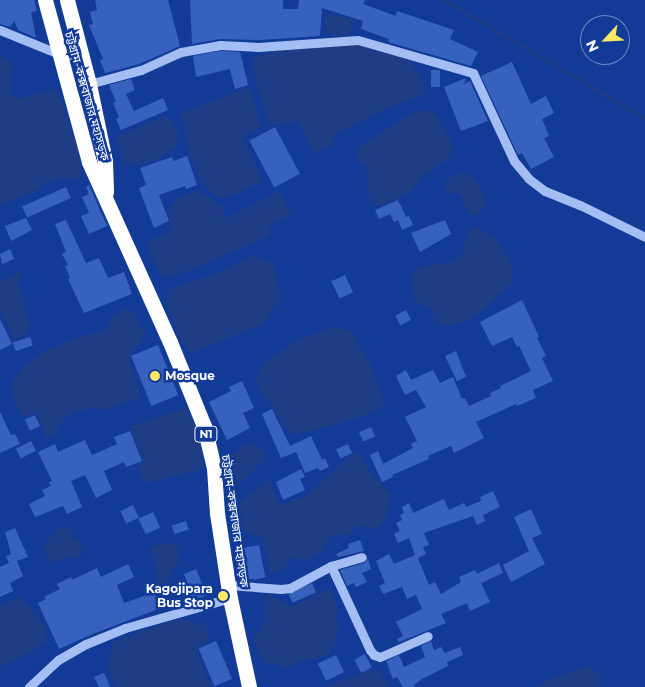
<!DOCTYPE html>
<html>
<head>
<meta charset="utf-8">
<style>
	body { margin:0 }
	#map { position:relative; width:645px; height:687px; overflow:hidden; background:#123b98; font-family:Montserrat,"Noto Sans Bengali",sans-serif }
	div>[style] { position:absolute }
	.water>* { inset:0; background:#1f3d84 }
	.stream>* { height:3px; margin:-1.5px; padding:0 1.5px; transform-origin:1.5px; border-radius:1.5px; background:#1f3d84 }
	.building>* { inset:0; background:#3662be; transform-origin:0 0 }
	.minor>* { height:9px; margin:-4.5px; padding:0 4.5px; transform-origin:4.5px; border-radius:4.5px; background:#a4bdf3 }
	.highway>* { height:15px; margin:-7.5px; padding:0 7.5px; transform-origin:7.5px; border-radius:7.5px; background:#fff }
	.dots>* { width:14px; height:14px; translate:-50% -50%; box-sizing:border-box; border:2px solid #123b98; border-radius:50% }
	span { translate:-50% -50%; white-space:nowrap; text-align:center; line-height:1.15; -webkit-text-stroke:5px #123b98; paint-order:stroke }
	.shield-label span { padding:1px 4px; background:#123b98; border:1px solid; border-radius:4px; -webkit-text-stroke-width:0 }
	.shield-label { font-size:11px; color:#fff; font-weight:700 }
	.street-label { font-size:12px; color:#fff }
	.poi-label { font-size:12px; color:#fff; font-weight:700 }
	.left { translate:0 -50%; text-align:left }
	.right { translate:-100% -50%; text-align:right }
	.north { position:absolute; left:580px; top:15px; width:50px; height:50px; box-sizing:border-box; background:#123b98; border:1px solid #7189c1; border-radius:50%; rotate:245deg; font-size:14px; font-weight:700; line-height:20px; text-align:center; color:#fff }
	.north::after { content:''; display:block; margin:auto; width:18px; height:22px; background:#ffe766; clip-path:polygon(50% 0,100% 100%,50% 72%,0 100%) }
</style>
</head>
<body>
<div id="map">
	<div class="water">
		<i style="clip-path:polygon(328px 13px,355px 20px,349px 33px,343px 37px,329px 35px,325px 31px,326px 15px)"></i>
		<i style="clip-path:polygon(357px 43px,372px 51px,395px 55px,410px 62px,424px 83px,425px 91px,423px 95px,386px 109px,335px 135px,332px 140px,334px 145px,313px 153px,298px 121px,282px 125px,269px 124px,251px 63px,255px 57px,282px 50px)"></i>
		<i style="clip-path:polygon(0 56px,13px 63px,10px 95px,20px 99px,57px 88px,79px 152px,82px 177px,46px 182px,35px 191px,0 205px)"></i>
		<i style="clip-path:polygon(249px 87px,262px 127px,242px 137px,262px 178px,261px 181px,237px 194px,218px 199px,203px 185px,190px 158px,181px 113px)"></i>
		<i style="clip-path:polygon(420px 110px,430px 111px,436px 115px,450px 138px,453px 151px,445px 162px,425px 174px,410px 192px,383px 205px,374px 204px,368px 194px,366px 166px,359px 162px,355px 152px,356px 149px,407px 116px)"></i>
		<i style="clip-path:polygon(165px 116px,172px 121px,179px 133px,175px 148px,158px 159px,139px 165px,126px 164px,122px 159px,117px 139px,119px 135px)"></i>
		<i style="clip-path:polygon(466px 173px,477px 180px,487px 205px,476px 215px,469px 215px,460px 195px,453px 193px,448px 194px,443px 184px,455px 175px)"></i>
		<i style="clip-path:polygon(199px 190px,224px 208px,222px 220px,280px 191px,291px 215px,271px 225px,269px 236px,196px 268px,170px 277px,162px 276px,148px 249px,150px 240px,170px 232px,168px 209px,176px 199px)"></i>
		<i style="clip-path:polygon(476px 227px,494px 237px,504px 250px,513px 269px,512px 283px,474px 318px,456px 325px,439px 325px,435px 321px,431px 309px,414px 301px,410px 278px,419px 267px,451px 263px,463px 253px,468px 229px)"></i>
		<i style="clip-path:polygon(253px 256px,274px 263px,280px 299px,263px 324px,191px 353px,179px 338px,168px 306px,167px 291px,182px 284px,213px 275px)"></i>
		<i style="clip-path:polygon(18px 273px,21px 273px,22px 278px,18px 284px,28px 315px,30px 330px,24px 336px,14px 340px,0 309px,0 282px)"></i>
		<i style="clip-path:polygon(126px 308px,132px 311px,145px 333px,140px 343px,132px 350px,130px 362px,141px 398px,105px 410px,95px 408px,78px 411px,63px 419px,53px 437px,46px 438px,36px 413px,23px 417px,19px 411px,12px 396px,12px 382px,26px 364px,41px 353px,76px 338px,105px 330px,113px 317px)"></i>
		<i style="clip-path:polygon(332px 327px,351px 331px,371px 365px,385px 403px,376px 411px,348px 421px,293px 435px,283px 426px,272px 405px,257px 386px,257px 375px,270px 358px,300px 339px)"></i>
		<i style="clip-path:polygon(185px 408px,194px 423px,202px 450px,203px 469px,147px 483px,141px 478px,137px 467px,144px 463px,130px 426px)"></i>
		<i style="clip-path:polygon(252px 443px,266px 453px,264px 460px,240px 483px,231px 487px,227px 485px,224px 477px,224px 464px,243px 446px)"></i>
		<i style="clip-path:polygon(352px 454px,359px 454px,372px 474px,391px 495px,385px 520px,376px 530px,360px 525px,349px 534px,332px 536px,323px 550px,308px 561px,291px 557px,282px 571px,270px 573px,262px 537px,232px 528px,232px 512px,243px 499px,269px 479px,280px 505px,307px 495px)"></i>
		<i style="clip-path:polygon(65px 527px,69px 528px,74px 539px,80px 541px,82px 553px,77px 558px,70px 557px,50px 563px,43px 549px,56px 530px)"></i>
		<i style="clip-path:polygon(169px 543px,174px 544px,178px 549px,180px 562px,169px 573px,169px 589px,164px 591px,158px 589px,155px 582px,157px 573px,150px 551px,154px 546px)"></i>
		<i style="clip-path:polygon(331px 588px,336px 603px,338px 629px,336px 643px,327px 656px,301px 661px,283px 670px,276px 663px,265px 663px,253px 640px,262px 627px,264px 595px,272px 595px,290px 607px)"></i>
		<i style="clip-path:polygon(19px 597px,29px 605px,46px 630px,47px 640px,34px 651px,0 667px,0 606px)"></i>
		<i style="clip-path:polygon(182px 619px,207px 626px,210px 641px,196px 647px,207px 678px,213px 684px,207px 687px,115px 687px,107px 667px,113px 642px,165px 623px)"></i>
		<i style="clip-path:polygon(589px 666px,600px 676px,599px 687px,537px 687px,546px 680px)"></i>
		<i style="clip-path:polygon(371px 670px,379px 671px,390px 687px,324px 687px)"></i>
	</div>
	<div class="stream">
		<i style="left:444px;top:0;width:233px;rotate:30.4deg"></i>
	</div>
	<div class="building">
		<i style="clip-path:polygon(0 0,34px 0,37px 11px,31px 12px,36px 38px,18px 30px,14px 21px,10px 27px,0 24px)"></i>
		<i style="clip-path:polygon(95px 0,168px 0,180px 46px,139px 64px,105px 73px,100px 60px,103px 59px,89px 25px,93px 24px,90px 12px,97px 10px)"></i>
		<i style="clip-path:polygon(190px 0,283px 0,283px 9px,298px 9px,299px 0,365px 0,363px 4px,396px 16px,397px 11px,454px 30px,450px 39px,478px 52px,471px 66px,388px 42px,389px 39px,361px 29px,363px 21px,322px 8px,320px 36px,260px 40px,220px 39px,192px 44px)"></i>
		<i style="clip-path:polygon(220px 51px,240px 52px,248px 85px,235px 89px,230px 69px,196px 77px,193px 56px)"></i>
		<i style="clip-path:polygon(512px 62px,531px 104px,546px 96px,554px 113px,542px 119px,549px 136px,544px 138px,554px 157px,531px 169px,522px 153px,518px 155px,481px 76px)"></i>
		<i style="left:431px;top:70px;width:9px;height:17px"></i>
		<i style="clip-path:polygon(466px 78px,464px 84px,470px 81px,488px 121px,461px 131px,444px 87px)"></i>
		<i style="clip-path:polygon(131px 79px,135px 90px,126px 94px,134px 111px,163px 98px,168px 110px,121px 130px,116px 119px,119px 117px,113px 103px,116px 102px,109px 85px)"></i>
		<i style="left:275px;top:127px;width:53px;height:29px;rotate:62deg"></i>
		<i style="clip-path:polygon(187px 156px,197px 185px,186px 189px,185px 186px,159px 195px,169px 221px,154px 228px,139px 188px,146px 185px,140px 168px,172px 157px,174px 161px)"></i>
		<i style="clip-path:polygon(89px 185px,107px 226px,89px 234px,81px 216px,89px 213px,82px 197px,89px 194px,86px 187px)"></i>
		<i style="left:66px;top:187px;width:12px;height:48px;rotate:66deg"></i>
		<i style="clip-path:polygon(398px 200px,406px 217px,409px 216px,413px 225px,402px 230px,398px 220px,394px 222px,390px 214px,379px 219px,375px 210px)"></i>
		<i style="clip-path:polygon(26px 218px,32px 230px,11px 241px,5px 226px)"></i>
		<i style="clip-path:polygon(66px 220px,86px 263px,99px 258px,108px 278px,124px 272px,132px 294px,84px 313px,68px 279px,70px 278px,65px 266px,68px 265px,62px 254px,66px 252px,55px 224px)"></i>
		<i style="clip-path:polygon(445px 220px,451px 234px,420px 252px,411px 233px)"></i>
		<i style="clip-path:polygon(10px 249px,14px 259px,2px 264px,0 254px)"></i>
		<i style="left:345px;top:275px;width:19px;height:15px;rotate:65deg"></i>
		<i style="clip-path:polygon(522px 300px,539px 337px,537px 338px,546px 356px,542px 358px,553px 381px,533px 390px,536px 398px,517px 406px,516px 404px,476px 422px,484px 438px,454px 453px,451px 446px,428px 456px,429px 459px,392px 475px,393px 477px,382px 482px,370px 455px,378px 451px,383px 464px,413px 448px,411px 444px,417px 441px,405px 417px,426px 407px,416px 390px,405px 395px,396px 376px,406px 370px,411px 380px,433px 370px,440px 383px,453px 377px,462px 399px,465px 398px,469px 406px,491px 396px,490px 393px,501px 388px,500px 386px,531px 371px,519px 346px,517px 347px,512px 337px,492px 346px,480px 322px)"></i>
		<i style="left:406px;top:310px;width:11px;height:12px;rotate:63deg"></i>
		<i style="clip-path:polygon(0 319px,12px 344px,0 350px)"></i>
		<i style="left:30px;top:337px;width:9px;height:18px;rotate:72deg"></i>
		<i style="left:158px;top:345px;width:54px;height:29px;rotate:68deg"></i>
		<i style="clip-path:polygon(456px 351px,466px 377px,457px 381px,445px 356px)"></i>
		<i style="clip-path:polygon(242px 381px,254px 408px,243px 413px,250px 428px,227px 440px,209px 402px,231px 391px,229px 387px)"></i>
		<i style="clip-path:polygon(272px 409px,290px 446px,311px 436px,322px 460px,325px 458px,329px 467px,320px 471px,318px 468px,305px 473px,296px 452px,281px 458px,262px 414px)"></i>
		<i style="clip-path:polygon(0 412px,11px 435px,15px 434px,20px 444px,0 453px)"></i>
		<i style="left:35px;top:415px;width:12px;height:11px;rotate:66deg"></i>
		<i style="left:371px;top:427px;width:10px;height:13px;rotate:66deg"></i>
		<i style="clip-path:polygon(130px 431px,142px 461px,126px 467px,124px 462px,104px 471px,112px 490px,96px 498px,85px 475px,71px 481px,82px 507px,67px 514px,63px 506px,35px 517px,29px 504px,45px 496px,42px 490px,51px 486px,49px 482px,52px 481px,38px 452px,55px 444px,58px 452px,85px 440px,92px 455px,117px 444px,114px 437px)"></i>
		<i style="left:31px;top:441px;width:11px;height:17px;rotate:63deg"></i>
		<i style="left:348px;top:444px;width:10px;height:13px;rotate:66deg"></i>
		<i style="clip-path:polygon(301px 469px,305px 477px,300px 479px,305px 490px,283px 500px,276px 482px)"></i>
		<i style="clip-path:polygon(493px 491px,500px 507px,483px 515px,485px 521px,477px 525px,473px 516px,424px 533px,429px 545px,423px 547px,426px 554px,418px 558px,429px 585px,435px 582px,441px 594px,461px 582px,459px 577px,475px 570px,477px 574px,499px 563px,503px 573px,481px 583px,490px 602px,470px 611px,467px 603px,441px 614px,446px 623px,399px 642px,397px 639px,403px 636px,396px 622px,422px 609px,416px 595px,407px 599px,402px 587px,383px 594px,379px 586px,385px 583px,376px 561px,389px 554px,394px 564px,415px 555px,409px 538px,398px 543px,394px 534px,400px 531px,396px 523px,402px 520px,400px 515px,404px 513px,402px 507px,409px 503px,413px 513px,444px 499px,449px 510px,464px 503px,466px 507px,481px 501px,480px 497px)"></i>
		<i style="left:133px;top:505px;width:14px;height:14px;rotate:65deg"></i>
		<i style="clip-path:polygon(531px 509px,542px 534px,532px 538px,545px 564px,511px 582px,503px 565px,529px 551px,514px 517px)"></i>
		<i style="left:153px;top:512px;width:17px;height:16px;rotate:65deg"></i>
		<i style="left:186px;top:521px;width:9px;height:15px;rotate:72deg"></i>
		<i style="clip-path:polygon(15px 528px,28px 557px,17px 561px,23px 576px,10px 583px,13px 591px,0 597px,0 567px,9px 563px,6px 556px,11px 554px,5px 532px)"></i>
		<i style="clip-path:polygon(360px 540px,364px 551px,338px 557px,336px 554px,349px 548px,348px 544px)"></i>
		<i style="left:259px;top:545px;width:33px;height:17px;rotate:79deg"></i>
		<i style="clip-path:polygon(368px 559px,371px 569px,362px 573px,367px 582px,356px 587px,354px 583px,347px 586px,340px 570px,364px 563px)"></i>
		<i style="clip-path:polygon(128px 564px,134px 577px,117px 585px,124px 603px,155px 592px,161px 608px,90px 635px,59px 649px,38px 603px,46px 599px,44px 597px,60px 589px,57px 584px,71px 577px,72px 580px,97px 568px,101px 577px)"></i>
		<i style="clip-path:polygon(196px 569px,203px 586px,206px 585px,210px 594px,188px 603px,184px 592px,190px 590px,184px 574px)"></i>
		<i style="left:312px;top:583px;width:10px;height:26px;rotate:66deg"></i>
		<i style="left:216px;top:641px;width:41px;height:19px;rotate:67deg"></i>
		<i style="clip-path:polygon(431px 641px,434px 650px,441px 647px,445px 653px,460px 647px,463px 655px,447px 662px,448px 666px,422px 679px,414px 685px,415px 687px,403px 687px,397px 677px,393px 679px,386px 661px,399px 655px,404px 667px,425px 657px,421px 646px)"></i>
		<i style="left:365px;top:654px;width:15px;height:12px;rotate:62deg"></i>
		<i style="left:336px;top:655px;width:19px;height:20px;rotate:65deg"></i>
		<i style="clip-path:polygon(104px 673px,110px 687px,99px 687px,94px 677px)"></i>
	</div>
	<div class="minor">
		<i style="left:0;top:30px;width:64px;rotate:22.1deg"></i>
		<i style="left:59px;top:54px;width:23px;rotate:7deg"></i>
		<i style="left:89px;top:84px;width:54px;rotate:-15.1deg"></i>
		<i style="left:141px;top:70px;width:44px;rotate:-24.2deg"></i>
		<i style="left:181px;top:52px;width:40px;rotate:-10deg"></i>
		<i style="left:220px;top:45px;width:38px;rotate:3deg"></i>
		<i style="left:258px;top:47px;width:100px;rotate:-4deg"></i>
		<i style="left:358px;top:40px;width:120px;rotate:16deg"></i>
		<i style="left:473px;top:73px;width:97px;rotate:65deg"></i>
		<i style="left:514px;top:161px;width:23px;rotate:50deg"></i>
		<i style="left:529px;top:179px;width:20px;rotate:37deg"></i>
		<i style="left:545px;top:191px;width:38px;rotate:22deg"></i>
		<i style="left:580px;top:205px;width:72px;rotate:26.2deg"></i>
		<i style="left:331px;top:566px;width:93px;rotate:65.1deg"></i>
		<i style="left:370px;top:650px;width:6px;rotate:51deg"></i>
		<i style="left:374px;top:655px;width:6px;rotate:18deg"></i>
		<i style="left:380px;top:657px;width:52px;rotate:-23.6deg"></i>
		<i style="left:228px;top:585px;width:53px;rotate:4.3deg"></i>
		<i style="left:281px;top:589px;width:9px;rotate:-6deg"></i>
		<i style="left:290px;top:588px;width:47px;rotate:-28.2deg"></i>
		<i style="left:331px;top:566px;width:32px;rotate:-16deg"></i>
		<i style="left:29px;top:687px;width:40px;rotate:-43deg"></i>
		<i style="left:58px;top:660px;width:32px;rotate:-30deg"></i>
		<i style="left:86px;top:644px;width:42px;rotate:-22.3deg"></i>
		<i style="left:125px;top:628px;width:109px;rotate:-15.9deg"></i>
	</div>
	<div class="highway">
		<i style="left:45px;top:0;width:168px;rotate:74.8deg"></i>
		<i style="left:89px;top:162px;width:197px;rotate:65.8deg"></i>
		<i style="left:170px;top:342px;width:91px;rotate:68deg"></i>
		<i style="left:204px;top:426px;width:43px;rotate:76.6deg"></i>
		<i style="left:214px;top:468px;width:45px;rotate:86.2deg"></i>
		<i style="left:217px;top:513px;width:86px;rotate:81.3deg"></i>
		<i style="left:230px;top:598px;width:91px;rotate:77.9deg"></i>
		<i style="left:67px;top:0;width:87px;rotate:75.3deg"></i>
		<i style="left:89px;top:84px;width:79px;rotate:78.3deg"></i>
		<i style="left:105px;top:161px;width:31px;rotate:88deg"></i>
	</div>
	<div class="dots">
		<i style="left:155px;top:376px;background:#ffe766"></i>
		<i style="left:223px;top:596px;background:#ffe766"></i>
	</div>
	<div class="shield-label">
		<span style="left:206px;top:434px">N1</span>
	</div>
	<div class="street-label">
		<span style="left:87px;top:96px;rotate:74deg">চট্টগ্রাম-কক্সবাজার মহাসড়ক</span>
		<span style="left:235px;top:521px;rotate:82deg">চট্টগ্রাম-কক্সবাজার মহাসড়ক</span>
	</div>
	<div class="poi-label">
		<span class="left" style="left:165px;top:376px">Mosque</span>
		<span class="right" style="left:213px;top:596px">Kagojipara<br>Bus Stop</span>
	</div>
	<div class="north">N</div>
</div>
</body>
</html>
